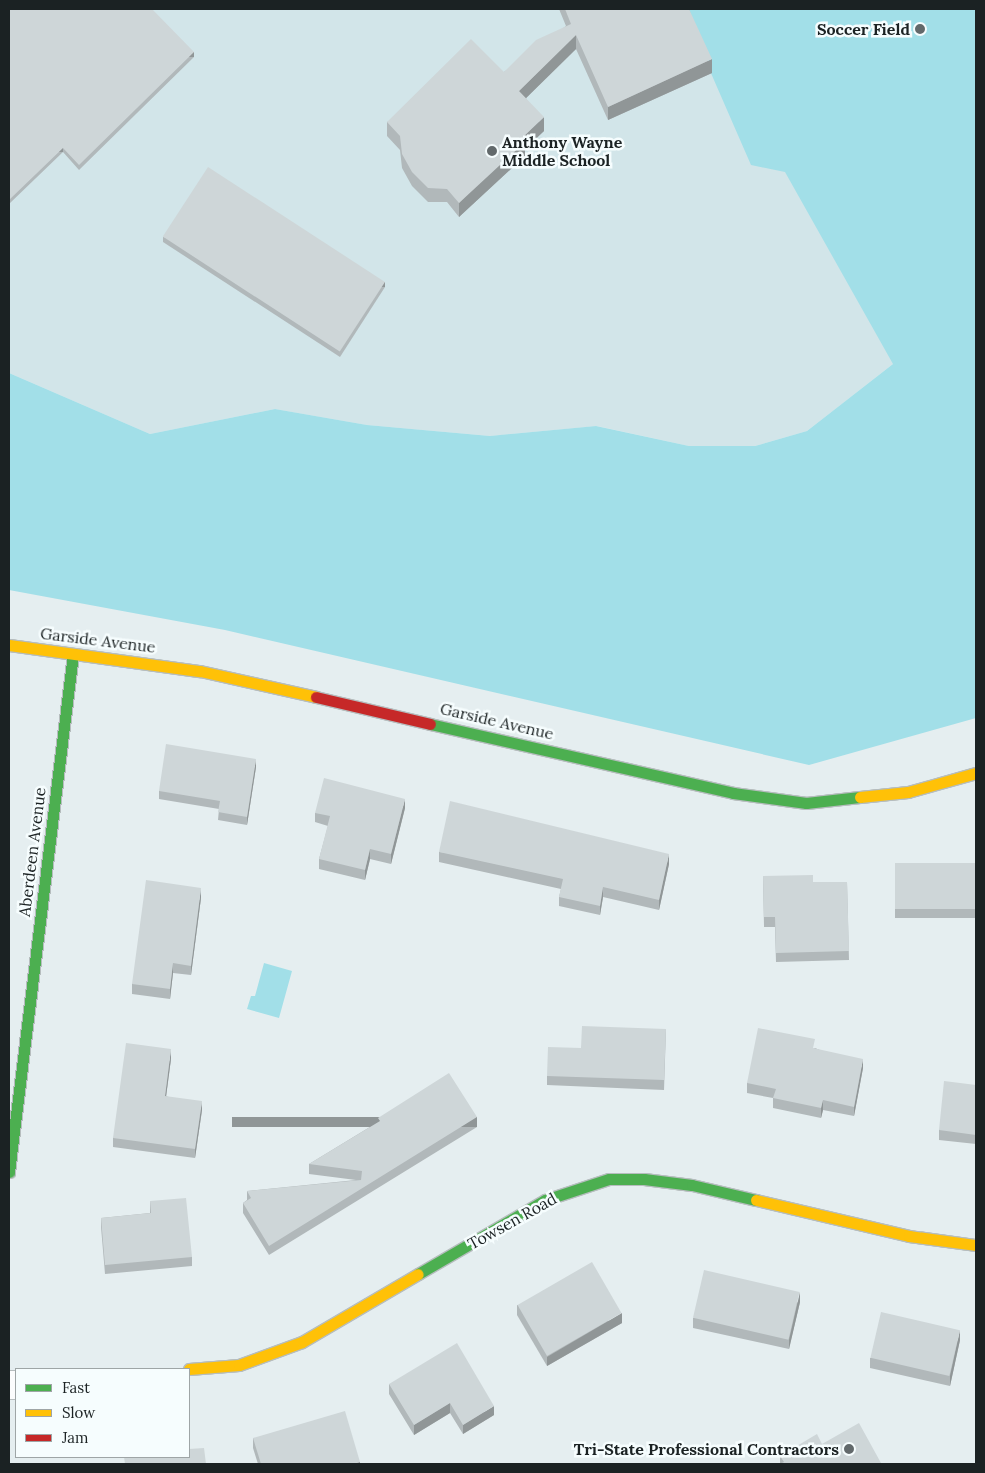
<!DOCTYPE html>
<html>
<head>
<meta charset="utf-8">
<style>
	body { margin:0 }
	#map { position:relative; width:985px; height:1473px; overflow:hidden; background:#e5eef0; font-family:Lora,serif }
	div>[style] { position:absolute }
	.built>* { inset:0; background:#d2e5e9 }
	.green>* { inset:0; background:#a2dfe8 }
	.roads { filter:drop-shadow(1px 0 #b6bdbe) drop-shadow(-1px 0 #b6bdbe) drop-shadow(0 1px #b6bdbe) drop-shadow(0 -1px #b6bdbe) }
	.street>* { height:28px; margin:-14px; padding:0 14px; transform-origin:14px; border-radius:14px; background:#fbfcfd }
	.fast>* { height:11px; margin:-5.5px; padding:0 5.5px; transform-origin:5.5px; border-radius:5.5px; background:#4caf50 }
	.slow>* { height:11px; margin:-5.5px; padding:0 5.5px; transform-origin:5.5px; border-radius:5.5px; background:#ffc107 }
	.jam>* { height:11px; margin:-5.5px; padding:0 5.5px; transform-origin:5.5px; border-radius:5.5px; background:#c62828 }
	.wall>* { inset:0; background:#b1b8ba; transform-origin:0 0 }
	.shaded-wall>* { inset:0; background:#909697; transform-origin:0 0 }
	.building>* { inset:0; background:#ced6d8; transform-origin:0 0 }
	.dots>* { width:14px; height:14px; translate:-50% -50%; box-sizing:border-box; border:2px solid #f6fdfe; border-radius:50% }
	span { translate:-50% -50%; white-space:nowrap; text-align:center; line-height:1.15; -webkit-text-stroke:5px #f6fdfe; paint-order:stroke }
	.poi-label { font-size:16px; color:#1b2223; font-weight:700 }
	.right { translate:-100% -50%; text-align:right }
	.left { translate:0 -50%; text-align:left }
	.street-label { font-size:16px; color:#1b2223 }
	.frame { position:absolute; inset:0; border:10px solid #1b2223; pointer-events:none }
	.legend { position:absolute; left:15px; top:1368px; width:175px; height:90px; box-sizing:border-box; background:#f6fdfe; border:1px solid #9ea5a6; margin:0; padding:6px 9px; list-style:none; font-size:15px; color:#1b2223 }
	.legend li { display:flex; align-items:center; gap:10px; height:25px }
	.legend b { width:25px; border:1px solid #9ea5a6 }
</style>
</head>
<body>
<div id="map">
	<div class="built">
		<i style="clip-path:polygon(9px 9px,976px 9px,893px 364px,807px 431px,755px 446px,689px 446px,597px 426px,490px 436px,367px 425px,275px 409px,150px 434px,9px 373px)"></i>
	</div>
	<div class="green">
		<i style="clip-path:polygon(683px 9px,976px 9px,976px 718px,809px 765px,225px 630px,9px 590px,9px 373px,150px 434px,275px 409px,367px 425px,490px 436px,596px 426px,689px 446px,755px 446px,807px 431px,893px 364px,785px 172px,751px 165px)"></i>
		<i style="clip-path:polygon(264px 963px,292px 971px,279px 1018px,247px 1009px,251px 996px,255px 996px)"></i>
	</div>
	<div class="roads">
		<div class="street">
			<i style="left:9px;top:1385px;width:7px"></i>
		</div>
		<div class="fast">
			<i style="left:430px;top:724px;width:311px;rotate:12.8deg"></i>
			<i style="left:733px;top:793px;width:74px;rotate:7.8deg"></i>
			<i style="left:806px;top:803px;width:54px;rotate:-6.3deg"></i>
			<i style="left:9px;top:1172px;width:522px;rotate:-82.96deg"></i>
			<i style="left:418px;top:1274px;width:147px;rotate:-30.2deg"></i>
			<i style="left:545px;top:1200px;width:67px;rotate:-18.2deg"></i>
			<i style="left:609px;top:1179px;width:35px"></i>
			<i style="left:644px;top:1179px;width:48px;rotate:7.1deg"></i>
			<i style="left:692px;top:1185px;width:66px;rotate:13.2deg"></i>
		</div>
		<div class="slow">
			<i style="left:9px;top:645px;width:193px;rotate:7.8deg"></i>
			<i style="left:200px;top:671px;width:119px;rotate:12.6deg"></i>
			<i style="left:860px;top:797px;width:48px;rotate:-5.9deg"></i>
			<i style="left:908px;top:792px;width:71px;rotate:-15.6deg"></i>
			<i style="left:756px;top:1200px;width:157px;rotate:13.2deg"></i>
			<i style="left:909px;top:1236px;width:68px;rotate:7.7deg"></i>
			<i style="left:189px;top:1369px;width:50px;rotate:-4.6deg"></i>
			<i style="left:239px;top:1365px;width:67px;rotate:-20.1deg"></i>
			<i style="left:302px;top:1342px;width:134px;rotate:-30.4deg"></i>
		</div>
		<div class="jam">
			<i style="left:316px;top:697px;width:117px;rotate:13.3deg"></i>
		</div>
	</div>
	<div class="wall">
		<i style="clip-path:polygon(9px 9px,194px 57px,79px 170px,63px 152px,9px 204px)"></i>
		<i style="clip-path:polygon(559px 9px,689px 9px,712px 73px,608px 120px,576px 49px,526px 98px,544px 131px,525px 149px,525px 156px,459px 217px,447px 202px,428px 202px,412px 186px,402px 168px,400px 150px,387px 136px,387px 122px,504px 72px,566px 26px)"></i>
		<i style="clip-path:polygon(163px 237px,385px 287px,340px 357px,163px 242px)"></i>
		<i style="clip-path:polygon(256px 767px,247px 825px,218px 820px,219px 809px,159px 799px,159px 791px)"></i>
		<i style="clip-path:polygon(405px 808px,391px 864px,370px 859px,365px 880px,319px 869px,319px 859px,328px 826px,315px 822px,315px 813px)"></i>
		<i style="clip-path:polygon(439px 852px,669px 864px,659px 910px,603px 897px,600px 915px,559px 906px,559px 897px,561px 889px,439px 862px)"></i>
		<i style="left:976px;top:863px;width:55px;height:81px;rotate:90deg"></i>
		<i style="clip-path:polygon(763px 876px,813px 882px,847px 882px,849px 960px,776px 962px,775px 927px,764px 927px)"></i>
		<i style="clip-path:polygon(201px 898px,191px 975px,173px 973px,170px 999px,132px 994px,132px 984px)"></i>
		<i style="clip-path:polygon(666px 1029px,664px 1090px,547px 1085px,547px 1076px,581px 1048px)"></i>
		<i style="clip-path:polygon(815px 1048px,863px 1068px,854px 1116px,823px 1110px,821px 1118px,773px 1108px,773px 1098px,747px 1093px,747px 1083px)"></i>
		<i style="clip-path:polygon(171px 1059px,166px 1096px,202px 1110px,195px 1158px,113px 1147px,113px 1138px)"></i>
		<i style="clip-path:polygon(976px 1085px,976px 1144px,939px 1140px,939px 1130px)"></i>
		<i style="clip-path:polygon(378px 1118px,477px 1127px,269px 1255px,243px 1213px,243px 1203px,247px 1200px,247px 1191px,356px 1180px,309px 1174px,309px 1164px,378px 1122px)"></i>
		<i style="clip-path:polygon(150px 1201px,192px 1257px,192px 1266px,105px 1274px,101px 1227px,101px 1218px,150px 1213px)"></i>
		<i style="clip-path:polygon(800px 1302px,789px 1349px,693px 1328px,693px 1318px)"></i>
		<i style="clip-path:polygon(517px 1305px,622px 1323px,547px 1366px,517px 1315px)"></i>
		<i style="clip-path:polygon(960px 1340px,950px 1386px,870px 1368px,870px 1358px)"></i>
		<i style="clip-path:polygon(389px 1384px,494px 1415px,463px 1434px,450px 1413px,414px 1435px,389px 1394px)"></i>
		<i style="clip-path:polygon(253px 1438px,360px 1464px,258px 1464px,253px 1448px)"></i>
		<i style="clip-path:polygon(822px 1444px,881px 1464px,780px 1464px,780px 1456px)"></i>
	</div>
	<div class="shaded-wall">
		<i style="clip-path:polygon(576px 35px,576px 49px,519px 105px,519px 91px)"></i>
		<i style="left:194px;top:52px;width:5px;height:161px;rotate:90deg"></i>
		<i style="clip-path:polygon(712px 59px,712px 73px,608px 120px,608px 107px)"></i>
		<i style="clip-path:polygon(544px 117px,544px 131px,525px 149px,525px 156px,459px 217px,459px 203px,523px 137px)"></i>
		<i style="left:63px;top:148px;width:4px;height:75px;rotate:90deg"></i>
		<i style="left:385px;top:282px;width:5px;height:83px;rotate:90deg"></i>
		<i style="clip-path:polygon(256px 759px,256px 767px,247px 825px,247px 817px)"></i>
		<i style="clip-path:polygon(405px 799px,405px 808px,391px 864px,391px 854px)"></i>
		<i style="clip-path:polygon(370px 849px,370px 859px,365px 880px,365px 870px)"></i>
		<i style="clip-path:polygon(669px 854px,669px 864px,659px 910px,659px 900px)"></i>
		<i style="clip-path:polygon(603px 887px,603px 897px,600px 915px,600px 906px)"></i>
		<i style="clip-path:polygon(201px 888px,201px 898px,191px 975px,191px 966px)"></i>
		<i style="clip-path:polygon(173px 963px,173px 973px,170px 999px,170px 989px)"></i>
		<i style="clip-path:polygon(171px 1049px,171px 1059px,165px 1105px,165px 1096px)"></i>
		<i style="clip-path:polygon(863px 1059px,863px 1068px,854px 1116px,854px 1107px)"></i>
		<i style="clip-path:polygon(823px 1100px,823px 1110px,821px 1118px,821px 1108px)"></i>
		<i style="clip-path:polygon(202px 1101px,202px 1110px,195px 1158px,195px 1149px)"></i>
		<i style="left:477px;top:1117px;width:10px;height:245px;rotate:90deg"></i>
		<i style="clip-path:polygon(800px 1292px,800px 1302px,789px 1349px,789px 1340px)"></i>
		<i style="clip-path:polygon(622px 1313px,622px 1323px,547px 1366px,547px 1357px)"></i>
		<i style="clip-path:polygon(960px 1330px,960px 1340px,950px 1386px,950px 1376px)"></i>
		<i style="clip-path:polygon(450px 1403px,450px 1413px,414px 1435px,414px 1425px)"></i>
		<i style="clip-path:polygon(494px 1406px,494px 1415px,463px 1434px,463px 1425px)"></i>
		<i style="clip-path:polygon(360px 1462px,360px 1464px,351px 1464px)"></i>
	</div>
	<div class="building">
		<i style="clip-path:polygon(9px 9px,152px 9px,194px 52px,79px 165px,63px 148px,9px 200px)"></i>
		<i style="clip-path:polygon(565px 9px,689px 9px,712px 59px,608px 107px,576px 35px,519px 91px,544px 117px,523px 137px,525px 142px,459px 203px,447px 189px,428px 188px,412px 172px,402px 154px,400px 136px,387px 122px,471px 39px,504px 72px,536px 40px,571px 24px)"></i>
		<i style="left:208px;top:167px;width:211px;height:83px;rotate:33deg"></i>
		<i style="clip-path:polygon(166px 744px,256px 759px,247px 817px,218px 812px,220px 801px,159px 791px)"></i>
		<i style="clip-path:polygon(324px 778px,405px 799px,391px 854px,370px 849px,365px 870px,319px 859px,330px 816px,315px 813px)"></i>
		<i style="clip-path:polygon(450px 801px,669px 854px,659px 900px,603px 887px,600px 906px,559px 897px,563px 879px,439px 852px)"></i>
		<i style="left:976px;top:863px;width:46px;height:81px;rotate:90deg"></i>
		<i style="clip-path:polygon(813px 875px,813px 882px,847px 882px,849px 951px,776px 953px,775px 917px,764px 917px,763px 876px)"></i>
		<i style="clip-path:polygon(146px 880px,201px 888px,191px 966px,173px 963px,170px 989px,132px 984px)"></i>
		<i style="clip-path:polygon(582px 1026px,666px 1029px,664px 1080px,547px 1076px,548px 1047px,581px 1048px)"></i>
		<i style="clip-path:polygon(758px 1028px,815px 1039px,813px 1048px,863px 1059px,854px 1107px,823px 1100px,821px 1108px,773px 1098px,776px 1089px,747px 1083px)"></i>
		<i style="clip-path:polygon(126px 1043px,171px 1049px,165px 1096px,202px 1101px,195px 1149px,113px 1138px)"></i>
		<i style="clip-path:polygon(449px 1073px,477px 1117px,269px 1246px,243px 1203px,251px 1198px,247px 1191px,361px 1180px,362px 1171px,309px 1164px,380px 1121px,378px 1118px)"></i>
		<i style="clip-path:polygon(944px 1081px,976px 1085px,976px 1135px,939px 1130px)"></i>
		<i style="clip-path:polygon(186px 1198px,192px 1257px,105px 1265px,101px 1218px,151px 1213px,150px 1201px)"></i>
		<i style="left:592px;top:1262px;width:59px;height:86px;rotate:60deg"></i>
		<i style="left:704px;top:1270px;width:98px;height:49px;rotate:13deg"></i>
		<i style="left:881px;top:1312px;width:81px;height:47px;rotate:13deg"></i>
		<i style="clip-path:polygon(457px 1343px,494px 1406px,463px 1425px,450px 1403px,414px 1425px,389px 1384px)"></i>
		<i style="clip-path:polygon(345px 1411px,360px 1462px,351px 1464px,261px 1464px,253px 1438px)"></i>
		<i style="clip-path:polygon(859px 1423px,881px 1463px,878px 1464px,780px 1464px,784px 1462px,780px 1456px,817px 1434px,822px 1444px)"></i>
		<i style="clip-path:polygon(204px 1448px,206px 1464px,125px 1464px,124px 1457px,189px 1457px,189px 1449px)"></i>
	</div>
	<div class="dots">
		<i style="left:920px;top:29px;background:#62696b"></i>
		<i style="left:492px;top:151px;background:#62696b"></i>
		<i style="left:849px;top:1449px;background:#62696b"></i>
	</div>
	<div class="poi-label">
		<span class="right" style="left:910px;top:29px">Soccer Field</span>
		<span class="left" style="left:502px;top:151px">Anthony Wayne<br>Middle School</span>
		<span class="right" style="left:839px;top:1449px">Tri-State Professional Contractors</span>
	</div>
	<div class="street-label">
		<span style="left:98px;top:640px;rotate:7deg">Garside Avenue</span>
		<span style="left:497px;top:721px;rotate:13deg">Garside Avenue</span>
		<span style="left:32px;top:852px;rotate:-83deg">Aberdeen Avenue</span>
		<span style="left:512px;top:1221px;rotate:-29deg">Towsen Road</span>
	</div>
	<div class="frame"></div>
	<ul class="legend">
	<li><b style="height:6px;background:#4caf50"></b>Fast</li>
	<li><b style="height:6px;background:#ffc107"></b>Slow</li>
	<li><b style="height:6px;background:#c62828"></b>Jam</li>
	</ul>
</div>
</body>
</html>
